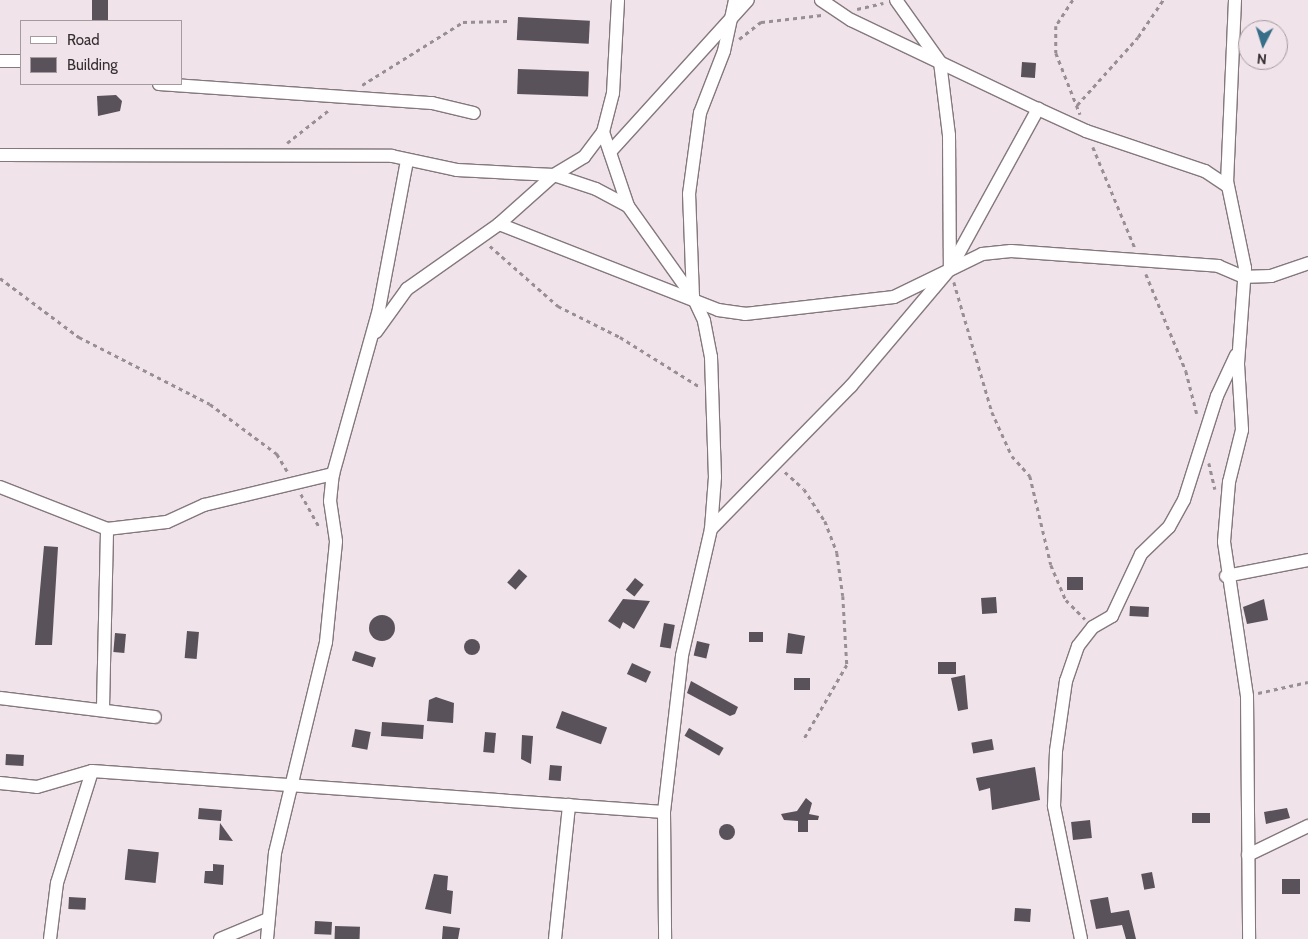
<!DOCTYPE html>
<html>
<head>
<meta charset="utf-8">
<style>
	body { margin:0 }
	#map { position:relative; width:1308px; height:939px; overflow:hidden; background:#f0e3e9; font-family:Cabin,sans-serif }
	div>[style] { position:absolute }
	.building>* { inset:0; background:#59525a; transform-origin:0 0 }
	.round { border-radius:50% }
	.path>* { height:2.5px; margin-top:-1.25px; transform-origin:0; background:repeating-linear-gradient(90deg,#988f93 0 4px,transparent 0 8px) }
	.roads { filter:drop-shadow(1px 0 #84787d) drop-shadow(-1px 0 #84787d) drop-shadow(0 1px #84787d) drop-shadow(0 -1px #84787d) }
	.minor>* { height:12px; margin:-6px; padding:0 6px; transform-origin:6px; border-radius:6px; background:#fff }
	span { translate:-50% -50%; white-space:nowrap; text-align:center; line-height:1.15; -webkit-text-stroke:5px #f0e3e9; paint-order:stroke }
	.legend { position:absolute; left:20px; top:20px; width:162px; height:65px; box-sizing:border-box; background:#f0e3e9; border:1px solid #a59b9f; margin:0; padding:6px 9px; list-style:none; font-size:15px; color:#342f31 }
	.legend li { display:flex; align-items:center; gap:10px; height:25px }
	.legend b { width:25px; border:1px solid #a59b9f }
	.north { position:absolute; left:1238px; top:20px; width:50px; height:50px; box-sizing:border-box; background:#f0e3e9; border:1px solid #a59b9f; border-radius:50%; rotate:185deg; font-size:14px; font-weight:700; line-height:20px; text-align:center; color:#342f31 }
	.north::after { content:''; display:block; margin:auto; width:18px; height:22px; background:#376e88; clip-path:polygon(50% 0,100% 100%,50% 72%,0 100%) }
</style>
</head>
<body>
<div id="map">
	<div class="building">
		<i style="left:92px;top:0;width:16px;height:21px"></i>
		<i style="left:518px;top:17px;width:72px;height:23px;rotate:3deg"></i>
		<i style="left:1022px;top:62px;width:14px;height:15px;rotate:4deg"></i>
		<i style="left:518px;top:69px;width:71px;height:25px;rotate:2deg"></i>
		<i style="clip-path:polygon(116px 95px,122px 101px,120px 111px,98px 116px,97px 96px)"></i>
		<i style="clip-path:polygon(44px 546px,58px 547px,52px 645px,35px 645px)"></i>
		<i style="left:519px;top:569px;width:11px;height:18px;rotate:41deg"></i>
		<i style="left:1067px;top:577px;width:16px;height:13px"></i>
		<i style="left:635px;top:578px;width:11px;height:15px;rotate:38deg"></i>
		<i style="left:996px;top:597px;width:16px;height:15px;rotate:86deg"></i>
		<i style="clip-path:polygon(623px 599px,650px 601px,634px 629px,623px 622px,620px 629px,608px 621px)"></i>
		<i style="clip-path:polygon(1264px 599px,1268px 620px,1247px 624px,1243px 607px)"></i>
		<i style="left:1130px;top:606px;width:19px;height:10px;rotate:3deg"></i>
		<i class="round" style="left:369px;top:615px;width:26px;height:26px"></i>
		<i style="left:664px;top:623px;width:11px;height:24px;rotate:10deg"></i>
		<i style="left:187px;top:631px;width:12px;height:27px;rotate:5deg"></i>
		<i style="left:749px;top:632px;width:14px;height:10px"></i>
		<i style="left:115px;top:633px;width:11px;height:19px;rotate:5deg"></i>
		<i style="clip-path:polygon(788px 633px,805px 636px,802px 654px,786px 653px)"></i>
		<i class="round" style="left:464px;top:639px;width:16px;height:16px"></i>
		<i style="left:697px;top:641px;width:13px;height:15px;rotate:13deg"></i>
		<i style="left:355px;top:651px;width:22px;height:10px;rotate:18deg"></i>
		<i style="left:938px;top:662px;width:18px;height:12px"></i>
		<i style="left:632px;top:663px;width:21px;height:12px;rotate:25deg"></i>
		<i style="clip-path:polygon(965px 675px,968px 709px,958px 711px,951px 678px)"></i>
		<i style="left:794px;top:678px;width:16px;height:12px"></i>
		<i style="clip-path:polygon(691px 681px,738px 707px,735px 714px,730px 716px,687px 693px)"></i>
		<i style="clip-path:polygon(436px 697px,454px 703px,453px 723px,427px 721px,429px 700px)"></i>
		<i style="left:562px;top:711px;width:48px;height:18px;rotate:20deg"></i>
		<i style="left:382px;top:722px;width:42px;height:14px;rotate:4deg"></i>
		<i style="left:689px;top:728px;width:40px;height:9px;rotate:30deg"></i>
		<i style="left:355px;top:729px;width:16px;height:18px;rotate:11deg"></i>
		<i style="left:485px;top:732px;width:11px;height:20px;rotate:5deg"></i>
		<i style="clip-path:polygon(522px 735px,533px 736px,531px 764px,521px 759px)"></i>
		<i style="left:992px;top:739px;width:11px;height:21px;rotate:80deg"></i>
		<i style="left:6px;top:754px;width:18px;height:11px;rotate:3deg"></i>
		<i style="left:550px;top:765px;width:12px;height:15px;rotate:5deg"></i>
		<i style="clip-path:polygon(1035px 767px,1040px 800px,992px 810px,990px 788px,979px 791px,976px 778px)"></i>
		<i style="clip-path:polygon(806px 798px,812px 803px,809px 814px,819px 816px,818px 820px,808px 820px,808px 832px,798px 832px,798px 821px,784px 820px,781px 814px,797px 811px)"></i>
		<i style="left:199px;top:808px;width:23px;height:11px;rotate:5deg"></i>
		<i style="clip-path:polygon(1287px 808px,1290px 818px,1266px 824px,1264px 812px)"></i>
		<i style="left:1192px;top:813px;width:18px;height:10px"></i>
		<i style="left:1090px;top:820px;width:18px;height:19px;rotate:84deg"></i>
		<i style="clip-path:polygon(220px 823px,233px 841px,219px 840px)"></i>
		<i class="round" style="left:719px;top:824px;width:16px;height:16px"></i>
		<i style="left:128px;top:849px;width:31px;height:31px;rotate:6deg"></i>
		<i style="clip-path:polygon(213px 864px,224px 865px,223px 885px,204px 883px,205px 871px,213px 871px)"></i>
		<i style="left:1152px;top:872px;width:16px;height:11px;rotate:79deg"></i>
		<i style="clip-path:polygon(434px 874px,448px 876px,447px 890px,453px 891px,451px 914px,425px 909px)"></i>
		<i style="left:1282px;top:879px;width:18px;height:15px"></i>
		<i style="left:69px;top:897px;width:17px;height:12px;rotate:3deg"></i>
		<i style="clip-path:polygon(1108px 897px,1111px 913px,1129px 910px,1136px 939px,1126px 939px,1122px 925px,1096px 929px,1090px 900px)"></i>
		<i style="left:1015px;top:908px;width:16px;height:13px;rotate:4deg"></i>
		<i style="left:315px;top:921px;width:17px;height:13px;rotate:3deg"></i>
		<i style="left:335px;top:926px;width:25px;height:13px;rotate:2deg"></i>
		<i style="clip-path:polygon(443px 926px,460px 928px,458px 939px,442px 939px)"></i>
	</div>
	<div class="path">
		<i style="left:1073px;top:0;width:31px;rotate:123deg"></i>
		<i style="left:1056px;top:26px;width:27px;rotate:90deg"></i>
		<i style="left:1056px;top:53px;width:66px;rotate:68.5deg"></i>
		<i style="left:857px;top:9px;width:27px;rotate:-13deg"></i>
		<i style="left:739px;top:39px;width:28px;rotate:-38deg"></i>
		<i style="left:761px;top:22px;width:61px;rotate:-6.5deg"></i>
		<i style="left:362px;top:85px;width:119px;rotate:-32deg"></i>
		<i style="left:463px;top:22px;width:44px;rotate:-1.3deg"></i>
		<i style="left:1077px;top:105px;width:91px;rotate:-48.1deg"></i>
		<i style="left:1138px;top:37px;width:45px;rotate:-56deg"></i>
		<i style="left:287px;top:143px;width:55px;rotate:-38.3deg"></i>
		<i style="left:1093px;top:147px;width:109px;rotate:67.4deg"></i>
		<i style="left:490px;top:246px;width:91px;rotate:41.4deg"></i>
		<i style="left:558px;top:306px;width:69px;rotate:26.6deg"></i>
		<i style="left:620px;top:337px;width:94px;rotate:32deg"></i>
		<i style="left:1146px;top:274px;width:105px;rotate:67.6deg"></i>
		<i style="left:1186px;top:371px;width:44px;rotate:75.7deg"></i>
		<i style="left:0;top:278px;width:99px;rotate:36.8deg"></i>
		<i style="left:79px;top:337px;width:147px;rotate:27.1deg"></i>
		<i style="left:210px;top:404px;width:84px;rotate:36.7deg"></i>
		<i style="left:277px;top:454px;width:21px;rotate:59deg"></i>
		<i style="left:954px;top:282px;width:135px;rotate:73.7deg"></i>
		<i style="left:992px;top:412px;width:48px;rotate:65.6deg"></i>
		<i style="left:1012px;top:456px;width:27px;rotate:48deg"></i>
		<i style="left:1030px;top:476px;width:91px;rotate:76.7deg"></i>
		<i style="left:1051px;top:565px;width:38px;rotate:67deg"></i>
		<i style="left:1066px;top:600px;width:27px;rotate:45deg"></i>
		<i style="left:1209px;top:463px;width:27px;rotate:77deg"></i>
		<i style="left:785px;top:472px;width:25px;rotate:42deg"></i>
		<i style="left:804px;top:489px;width:38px;rotate:57deg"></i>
		<i style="left:825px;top:521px;width:34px;rotate:69deg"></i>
		<i style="left:837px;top:553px;width:43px;rotate:82.1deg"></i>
		<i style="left:843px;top:596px;width:69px;rotate:86.7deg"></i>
		<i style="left:847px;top:665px;width:88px;rotate:120.1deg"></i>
		<i style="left:301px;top:494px;width:39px;rotate:61deg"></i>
		<i style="left:1258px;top:693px;width:51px;rotate:-12.4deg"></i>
	</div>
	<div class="roads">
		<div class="minor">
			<i style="left:821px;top:0;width:36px;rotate:34deg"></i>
			<i style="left:851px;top:20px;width:207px;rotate:25.5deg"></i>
			<i style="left:1038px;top:109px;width:53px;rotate:24.6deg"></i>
			<i style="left:1086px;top:131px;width:126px;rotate:18.6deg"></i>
			<i style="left:1205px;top:171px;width:27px;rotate:34deg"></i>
			<i style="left:896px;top:0;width:76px;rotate:54.6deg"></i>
			<i style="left:940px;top:62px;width:74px;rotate:83deg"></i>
			<i style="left:949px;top:135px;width:133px;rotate:89.6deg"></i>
			<i style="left:1235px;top:0;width:181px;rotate:92.5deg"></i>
			<i style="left:1227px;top:181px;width:89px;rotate:78.3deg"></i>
			<i style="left:1245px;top:268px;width:96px;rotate:94.2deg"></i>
			<i style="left:1238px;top:364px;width:66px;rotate:86.5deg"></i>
			<i style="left:1242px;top:430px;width:54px;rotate:104deg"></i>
			<i style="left:1229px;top:482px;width:60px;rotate:94.8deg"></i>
			<i style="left:1224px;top:542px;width:156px;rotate:81.5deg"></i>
			<i style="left:1247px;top:696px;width:243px;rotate:89.5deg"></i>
			<i style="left:0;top:61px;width:21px"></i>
			<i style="left:159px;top:84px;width:274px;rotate:4deg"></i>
			<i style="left:432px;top:103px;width:43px;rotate:13.4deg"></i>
			<i style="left:603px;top:132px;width:78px;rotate:71.3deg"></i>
			<i style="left:628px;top:206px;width:112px;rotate:54.5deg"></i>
			<i style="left:693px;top:297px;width:26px;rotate:65deg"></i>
			<i style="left:704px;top:321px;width:37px;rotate:79deg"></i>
			<i style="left:711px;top:357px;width:120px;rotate:88.1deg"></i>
			<i style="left:715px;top:477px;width:52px;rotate:94.4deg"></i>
			<i style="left:711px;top:529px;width:130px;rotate:102.9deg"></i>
			<i style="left:682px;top:656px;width:157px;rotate:96.6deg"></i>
			<i style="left:664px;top:812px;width:127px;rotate:89.5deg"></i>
			<i style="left:610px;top:152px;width:205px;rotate:-47.8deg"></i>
			<i style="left:0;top:155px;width:392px;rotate:0.1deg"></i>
			<i style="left:392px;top:156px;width:66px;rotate:12.2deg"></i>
			<i style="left:457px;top:170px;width:97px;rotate:3deg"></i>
			<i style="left:554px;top:175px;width:35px;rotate:-31deg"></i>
			<i style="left:584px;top:157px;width:31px;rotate:-53deg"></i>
			<i style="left:603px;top:132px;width:40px;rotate:-75.6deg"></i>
			<i style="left:613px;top:93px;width:93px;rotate:-86.9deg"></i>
			<i style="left:499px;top:224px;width:235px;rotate:21.4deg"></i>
			<i style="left:718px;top:310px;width:27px;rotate:8deg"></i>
			<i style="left:745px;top:314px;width:150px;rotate:-6.5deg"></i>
			<i style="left:894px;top:297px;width:98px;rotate:-26deg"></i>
			<i style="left:982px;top:254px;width:29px;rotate:-6deg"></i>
			<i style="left:1011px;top:251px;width:208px;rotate:4.1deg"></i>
			<i style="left:1218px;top:266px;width:28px;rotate:23deg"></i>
			<i style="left:1244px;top:277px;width:27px;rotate:-2deg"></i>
			<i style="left:1271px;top:276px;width:39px;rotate:-19deg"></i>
			<i style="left:693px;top:297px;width:103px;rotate:-92.2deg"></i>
			<i style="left:689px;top:194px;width:82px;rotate:-82.3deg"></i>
			<i style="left:700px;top:113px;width:66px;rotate:-68.8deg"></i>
			<i style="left:724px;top:51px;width:52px;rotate:-77.8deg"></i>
			<i style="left:376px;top:332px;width:53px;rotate:-54.2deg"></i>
			<i style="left:407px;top:289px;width:113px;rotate:-35.2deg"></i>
			<i style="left:499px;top:224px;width:74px;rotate:-41.7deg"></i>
			<i style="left:554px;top:175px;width:44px;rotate:18.4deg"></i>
			<i style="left:596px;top:189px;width:36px;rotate:28deg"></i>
			<i style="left:0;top:487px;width:115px;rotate:21.4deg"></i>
			<i style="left:107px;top:529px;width:60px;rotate:-6.7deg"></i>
			<i style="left:167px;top:522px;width:41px;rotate:-24.7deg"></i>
			<i style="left:204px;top:505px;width:133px;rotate:-13.5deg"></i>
			<i style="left:711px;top:529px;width:200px;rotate:-45.6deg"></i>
			<i style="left:851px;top:386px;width:153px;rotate:-49.8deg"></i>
			<i style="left:950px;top:269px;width:183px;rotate:-61.2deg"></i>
			<i style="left:1226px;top:576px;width:84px;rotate:-11deg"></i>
			<i style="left:0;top:698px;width:156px;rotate:7deg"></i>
			<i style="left:103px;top:708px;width:179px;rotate:-88.7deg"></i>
			<i style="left:0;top:783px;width:37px;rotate:6deg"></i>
			<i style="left:37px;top:787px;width:57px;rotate:-16.2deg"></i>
			<i style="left:92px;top:771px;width:573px;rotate:4.1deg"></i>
			<i style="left:1248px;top:855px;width:67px;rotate:-25.8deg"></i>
			<i style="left:50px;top:939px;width:56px;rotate:-82.9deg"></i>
			<i style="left:57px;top:883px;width:117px;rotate:-72.6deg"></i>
			<i style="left:220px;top:939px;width:52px;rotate:-22.6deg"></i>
			<i style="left:267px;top:939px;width:86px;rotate:-84.7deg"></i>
			<i style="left:275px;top:853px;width:217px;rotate:-76.4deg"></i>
			<i style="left:326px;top:642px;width:101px;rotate:-84.3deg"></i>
			<i style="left:336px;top:541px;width:40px;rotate:-98.5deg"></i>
			<i style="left:330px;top:501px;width:27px;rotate:-84deg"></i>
			<i style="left:333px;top:474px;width:171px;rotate:-74.4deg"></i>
			<i style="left:379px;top:309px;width:151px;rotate:-79.3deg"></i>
			<i style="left:555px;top:939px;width:135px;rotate:-84deg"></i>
			<i style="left:1081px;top:939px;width:136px;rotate:-101.5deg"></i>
			<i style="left:1054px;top:806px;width:55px;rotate:-87.9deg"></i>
			<i style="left:1056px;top:751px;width:71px;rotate:-81.9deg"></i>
			<i style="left:1066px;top:681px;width:37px;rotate:-71deg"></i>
			<i style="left:1078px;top:646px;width:24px;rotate:-52deg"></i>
			<i style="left:1093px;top:627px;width:22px;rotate:-30deg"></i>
			<i style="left:1112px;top:616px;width:68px;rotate:-64.9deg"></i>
			<i style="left:1141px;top:554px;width:39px;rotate:-44deg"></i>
			<i style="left:1169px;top:527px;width:31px;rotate:-61deg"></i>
			<i style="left:1184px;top:500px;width:109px;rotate:-72.4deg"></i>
			<i style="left:1217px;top:396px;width:45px;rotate:-65.1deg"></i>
		</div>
	</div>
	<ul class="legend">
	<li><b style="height:6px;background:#fff"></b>Road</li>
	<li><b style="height:14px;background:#59525a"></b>Building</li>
	</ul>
	<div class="north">N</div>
</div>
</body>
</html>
